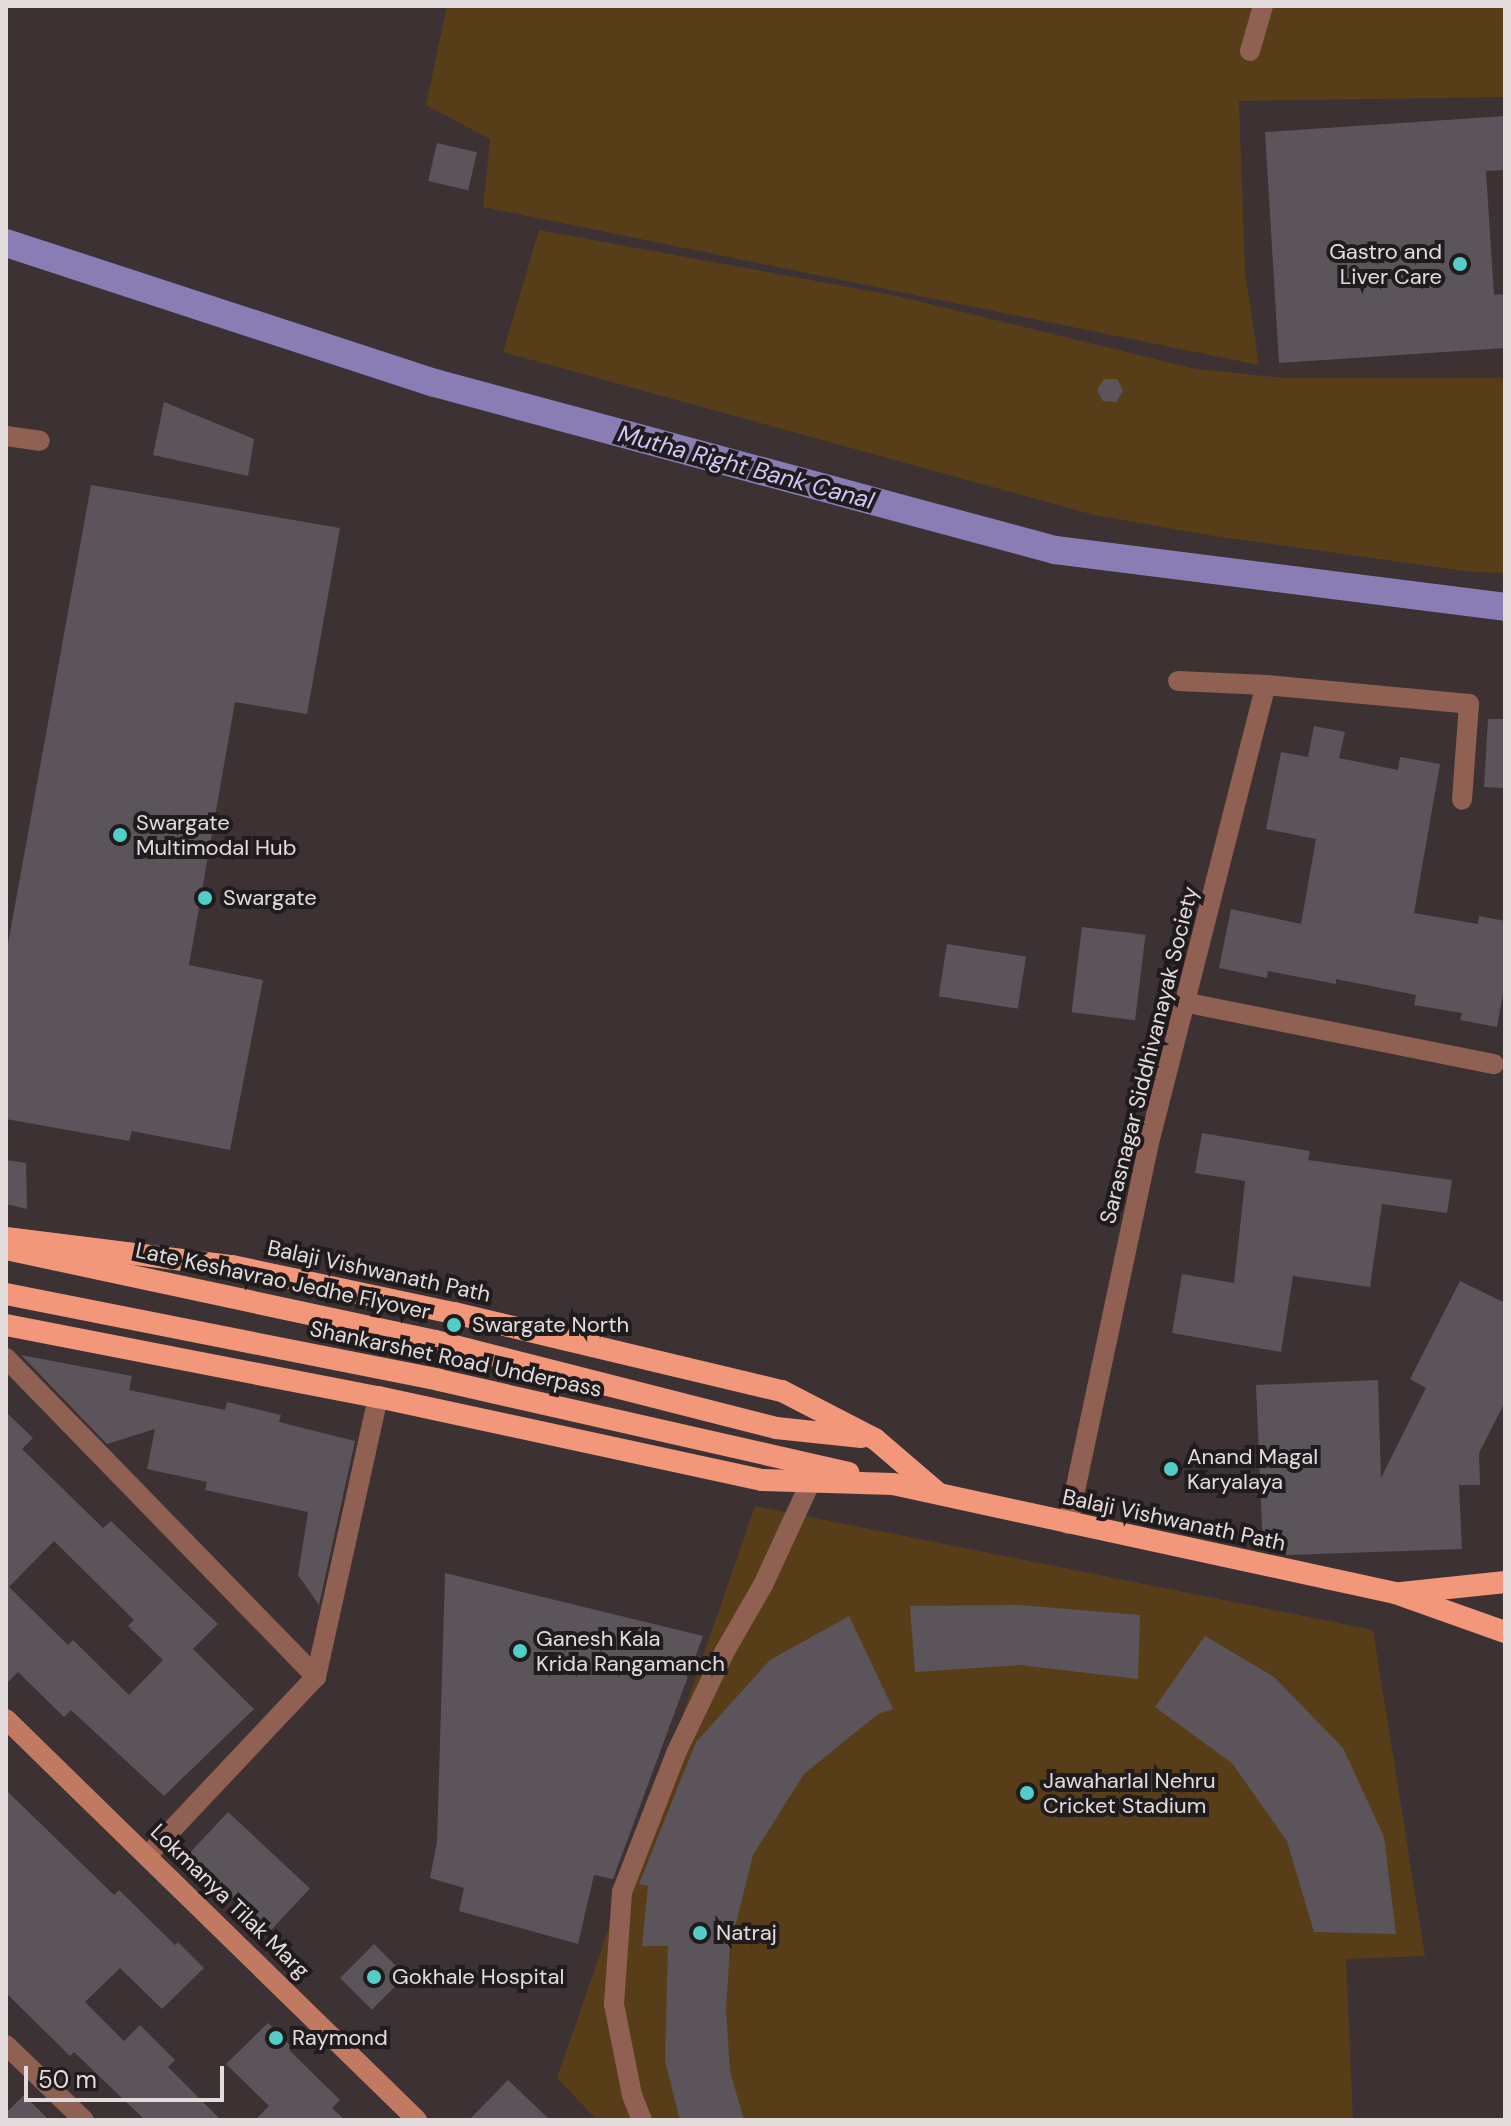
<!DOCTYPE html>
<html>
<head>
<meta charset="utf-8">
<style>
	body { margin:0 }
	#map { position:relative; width:1511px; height:2126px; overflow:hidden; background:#3c3133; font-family:"DM Sans",sans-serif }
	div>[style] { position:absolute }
	.green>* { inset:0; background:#583e18 }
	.canal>* { height:28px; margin:-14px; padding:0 14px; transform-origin:14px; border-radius:14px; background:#8a7db5 }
	.building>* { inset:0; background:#5c545b; transform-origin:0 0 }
	.minor>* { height:20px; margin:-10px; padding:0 10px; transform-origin:10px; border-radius:10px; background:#906153 }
	.secondary>* { height:20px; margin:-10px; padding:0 10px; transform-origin:10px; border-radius:10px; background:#c27962 }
	.trunk>* { height:22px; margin:-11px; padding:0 11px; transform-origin:11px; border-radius:11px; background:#f2977a }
	.trunk-bridge>* { height:22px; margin:-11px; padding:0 11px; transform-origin:11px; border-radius:11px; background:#f2977a }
	.dots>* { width:22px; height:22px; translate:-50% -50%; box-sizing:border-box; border:4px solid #201b1c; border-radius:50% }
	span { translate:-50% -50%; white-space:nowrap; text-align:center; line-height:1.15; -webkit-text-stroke:8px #201b1c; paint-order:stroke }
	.poi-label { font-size:22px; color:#e3dcdd }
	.right { translate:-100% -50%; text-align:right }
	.left { translate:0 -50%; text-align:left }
	.street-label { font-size:22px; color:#e3dcdd }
	.water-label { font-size:24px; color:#d1c7f8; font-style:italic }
	.frame { position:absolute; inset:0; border:8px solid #e3dcdd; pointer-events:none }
	.scale { position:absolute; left:24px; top:2066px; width:200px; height:36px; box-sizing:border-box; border:4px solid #e3dcdd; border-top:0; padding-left:10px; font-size:24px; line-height:28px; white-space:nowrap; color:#e3dcdd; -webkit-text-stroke:6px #201b1c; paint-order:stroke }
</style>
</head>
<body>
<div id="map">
	<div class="green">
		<i style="clip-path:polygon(447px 6px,1505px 6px,1505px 97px,1239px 101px,1245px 273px,1259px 365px,483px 207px,490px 139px,426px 105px)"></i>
		<i style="clip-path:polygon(539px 230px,897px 296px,1196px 369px,1284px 378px,1505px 378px,1505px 573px,1472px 572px,1214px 536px,1094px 515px,503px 352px)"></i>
		<i style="clip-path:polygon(755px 1506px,1373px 1630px,1425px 1956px,1346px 1959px,1353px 2120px,597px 2120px,557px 2078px)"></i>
	</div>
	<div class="canal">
		<i style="left:6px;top:243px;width:451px;rotate:18.1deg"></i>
		<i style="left:435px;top:383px;width:642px;rotate:15.08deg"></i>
		<i style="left:1055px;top:550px;width:454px;rotate:7.2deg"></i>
	</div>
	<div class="building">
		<i style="clip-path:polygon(1505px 116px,1505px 170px,1486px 171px,1494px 295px,1505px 294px,1505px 348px,1279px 363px,1265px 132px)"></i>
		<i style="left:437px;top:143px;width:41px;height:39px;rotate:13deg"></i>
		<i style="clip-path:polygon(1104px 379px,1117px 379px,1123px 391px,1116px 402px,1103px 401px,1097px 390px)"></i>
		<i style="clip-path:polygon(164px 402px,254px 439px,248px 476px,153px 455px)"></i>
		<i style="clip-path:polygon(91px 485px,340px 528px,307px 714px,235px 702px,189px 965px,263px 980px,230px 1150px,132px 1131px,129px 1141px,6px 1119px,6px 955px)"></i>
		<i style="clip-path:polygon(1488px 719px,1505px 719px,1505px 788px,1484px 787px)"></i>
		<i style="clip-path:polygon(1314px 726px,1345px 732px,1339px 758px,1398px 770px,1400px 757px,1440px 764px,1414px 913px,1478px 924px,1479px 916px,1505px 921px,1505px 982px,1497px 1027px,1460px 1020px,1462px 1013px,1414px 1005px,1416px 995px,1336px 979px,1336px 984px,1268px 971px,1267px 978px,1219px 968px,1231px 909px,1301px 924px,1316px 839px,1266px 829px,1281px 752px,1308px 757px)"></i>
		<i style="left:1082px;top:927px;width:64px;height:86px;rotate:7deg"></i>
		<i style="left:947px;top:944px;width:80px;height:53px;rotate:9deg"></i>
		<i style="clip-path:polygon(1202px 1133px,1310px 1151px,1308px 1160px,1452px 1180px,1447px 1213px,1382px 1204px,1370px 1287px,1293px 1276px,1281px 1352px,1172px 1333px,1182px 1274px,1234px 1283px,1245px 1181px,1195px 1173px)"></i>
		<i style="clip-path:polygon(6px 1160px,26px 1163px,27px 1209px,6px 1204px)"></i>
		<i style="clip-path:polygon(1460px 1281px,1505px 1303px,1505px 1402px,1479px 1453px,1480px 1485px,1459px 1485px,1462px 1549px,1287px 1555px,1263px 1550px,1256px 1385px,1378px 1380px,1381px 1478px,1426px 1388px,1410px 1379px)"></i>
		<i style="clip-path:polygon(21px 1355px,132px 1376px,129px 1390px,225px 1410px,227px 1402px,281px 1415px,279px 1422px,355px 1441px,319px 1605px,298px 1575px,308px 1512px,205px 1490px,207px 1482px,147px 1469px,155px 1429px,107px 1444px)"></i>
		<i style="clip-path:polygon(evenodd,6px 1412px,33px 1438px,22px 1449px,103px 1528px,111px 1521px,218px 1624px,193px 1649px,254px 1709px,164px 1796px,71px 1710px,64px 1717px,18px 1672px,6px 1684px,6px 1412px,54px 1541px,134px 1620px,128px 1626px,163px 1660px,129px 1695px,73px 1640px,68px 1645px,9px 1587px,54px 1541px)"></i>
		<i style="clip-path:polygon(445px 1573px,703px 1636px,613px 1879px,594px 1875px,578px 1944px,459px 1911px,464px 1888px,430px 1878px,437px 1842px)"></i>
		<i style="clip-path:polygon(1019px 1605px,1140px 1615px,1138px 1679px,1020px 1665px,915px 1672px,910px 1606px)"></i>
		<i style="clip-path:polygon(849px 1616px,893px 1709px,878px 1714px,804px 1774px,753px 1855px,730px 1947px,726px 2009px,730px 2071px,744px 2120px,680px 2120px,665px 2061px,668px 1946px,642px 1946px,648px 1886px,639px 1884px,696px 1742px,770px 1660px)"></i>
		<i style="clip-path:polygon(1205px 1636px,1274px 1677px,1343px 1748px,1384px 1837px,1396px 1934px,1314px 1932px,1287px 1841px,1232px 1763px,1155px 1707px)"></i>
		<i style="clip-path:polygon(6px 1790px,114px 1895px,119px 1890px,175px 1945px,178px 1942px,204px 1968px,162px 2009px,120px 1968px,85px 2002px,124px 2041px,140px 2025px,175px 2060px,168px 2067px,221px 2120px,145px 2120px,74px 2052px,70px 2056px,6px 1993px)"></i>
		<i style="left:228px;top:1812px;width:112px;height:61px;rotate:43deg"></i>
		<i style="left:374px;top:1944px;width:45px;height:48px;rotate:45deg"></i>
		<i style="clip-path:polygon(268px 2023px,292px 2047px,289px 2050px,340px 2100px,332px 2108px,345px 2120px,255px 2120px,269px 2106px,226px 2064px)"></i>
		<i style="clip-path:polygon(508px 2080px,550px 2120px,469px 2120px)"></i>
		<i style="clip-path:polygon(24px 2095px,49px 2120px,6px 2120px,6px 2113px)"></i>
	</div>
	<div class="minor">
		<i style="left:1250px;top:51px;width:47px;rotate:-73.9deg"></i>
		<i style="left:6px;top:436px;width:34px;rotate:8deg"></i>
		<i style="left:1266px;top:685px;width:204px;rotate:5.3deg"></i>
		<i style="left:1469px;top:704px;width:96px;rotate:94.2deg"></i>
		<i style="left:1188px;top:1003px;width:312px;rotate:11.3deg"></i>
		<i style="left:6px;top:1358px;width:445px;rotate:45.8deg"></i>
		<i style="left:1068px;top:1524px;width:398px;rotate:-78deg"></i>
		<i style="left:1151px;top:1135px;width:464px;rotate:-75.7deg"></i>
		<i style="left:1266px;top:685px;width:88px;rotate:-177.4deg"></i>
		<i style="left:148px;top:1855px;width:245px;rotate:-46.7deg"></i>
		<i style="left:316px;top:1677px;width:287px;rotate:-77.5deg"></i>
		<i style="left:6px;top:2045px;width:108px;rotate:43.9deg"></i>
		<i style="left:642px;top:2120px;width:27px;rotate:-112deg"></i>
		<i style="left:632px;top:2095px;width:93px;rotate:-101.2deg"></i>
		<i style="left:614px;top:2004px;width:112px;rotate:-85.9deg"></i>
		<i style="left:622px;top:1892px;width:151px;rotate:-68.7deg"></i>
		<i style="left:677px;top:1751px;width:111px;rotate:-64.4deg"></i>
		<i style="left:725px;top:1651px;width:76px;rotate:-60.1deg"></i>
		<i style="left:763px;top:1585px;width:115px;rotate:-65.2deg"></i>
	</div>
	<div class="secondary">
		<i style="left:6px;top:1719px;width:574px;rotate:44.29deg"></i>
	</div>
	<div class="trunk">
		<i style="left:6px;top:1238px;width:228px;rotate:7.1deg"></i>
		<i style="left:232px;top:1266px;width:227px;rotate:12deg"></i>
		<i style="left:454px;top:1313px;width:337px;rotate:13.4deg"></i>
		<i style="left:782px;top:1391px;width:105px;rotate:27.3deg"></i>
		<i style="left:875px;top:1439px;width:83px;rotate:40.6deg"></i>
		<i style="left:6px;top:1294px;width:441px;rotate:11.2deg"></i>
		<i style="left:439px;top:1380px;width:420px;rotate:12.8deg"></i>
		<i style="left:6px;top:1325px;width:379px;rotate:11deg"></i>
		<i style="left:378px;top:1397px;width:393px;rotate:12.2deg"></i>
		<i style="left:762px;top:1480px;width:131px;rotate:1.7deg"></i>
		<i style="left:893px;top:1484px;width:514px;rotate:12.25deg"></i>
		<i style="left:1395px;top:1593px;width:117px;rotate:19.5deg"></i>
		<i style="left:776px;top:1428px;width:86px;rotate:6deg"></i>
		<i style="left:1401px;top:1593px;width:105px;rotate:-6deg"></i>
	</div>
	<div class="trunk-bridge">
		<i style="left:6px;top:1249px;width:439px;rotate:12.1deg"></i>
		<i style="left:435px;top:1341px;width:352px;rotate:14.3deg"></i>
	</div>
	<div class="dots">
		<i style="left:1460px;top:264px;background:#54cdc8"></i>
		<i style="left:120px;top:835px;background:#54cdc8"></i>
		<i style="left:205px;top:898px;background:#54cdc8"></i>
		<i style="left:454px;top:1325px;background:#54cdc8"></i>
		<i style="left:1171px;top:1469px;background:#54cdc8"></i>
		<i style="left:520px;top:1651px;background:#54cdc8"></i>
		<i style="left:1027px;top:1793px;background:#54cdc8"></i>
		<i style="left:700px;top:1933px;background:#54cdc8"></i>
		<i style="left:374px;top:1977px;background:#54cdc8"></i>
		<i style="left:276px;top:2038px;background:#54cdc8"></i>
	</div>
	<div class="poi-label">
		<span class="right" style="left:1442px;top:264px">Gastro and<br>Liver Care</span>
		<span class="left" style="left:136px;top:835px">Swargate<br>Multimodal Hub</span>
		<span class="left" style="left:223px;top:898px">Swargate</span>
		<span class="left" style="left:472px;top:1325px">Swargate North</span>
		<span class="left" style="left:1187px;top:1469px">Anand Magal<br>Karyalaya</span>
		<span class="left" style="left:536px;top:1651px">Ganesh Kala<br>Krida Rangamanch</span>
		<span class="left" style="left:1043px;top:1793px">Jawaharlal Nehru<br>Cricket Stadium</span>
		<span class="left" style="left:716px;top:1933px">Natraj</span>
		<span class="left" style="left:392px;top:1977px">Gokhale Hospital</span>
		<span class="left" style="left:292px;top:2038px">Raymond</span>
	</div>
	<div class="street-label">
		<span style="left:1149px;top:1055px;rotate:-76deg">Sarasnagar Siddhivanayak Society</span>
		<span style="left:379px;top:1271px;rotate:12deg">Balaji Vishwanath Path</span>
		<span style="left:283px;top:1281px;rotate:12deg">Late Keshavrao Jedhe Flyover</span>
		<span style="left:456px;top:1359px;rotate:12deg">Shankarshet Road Underpass</span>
		<span style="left:1174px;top:1520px;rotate:12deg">Balaji Vishwanath Path</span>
		<span style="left:230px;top:1901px;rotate:44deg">Lokmanya Tilak Marg</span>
	</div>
	<div class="water-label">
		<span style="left:746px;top:467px;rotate:15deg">Mutha Right Bank Canal</span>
	</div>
	<div class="frame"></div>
	<div class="scale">50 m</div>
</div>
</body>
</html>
